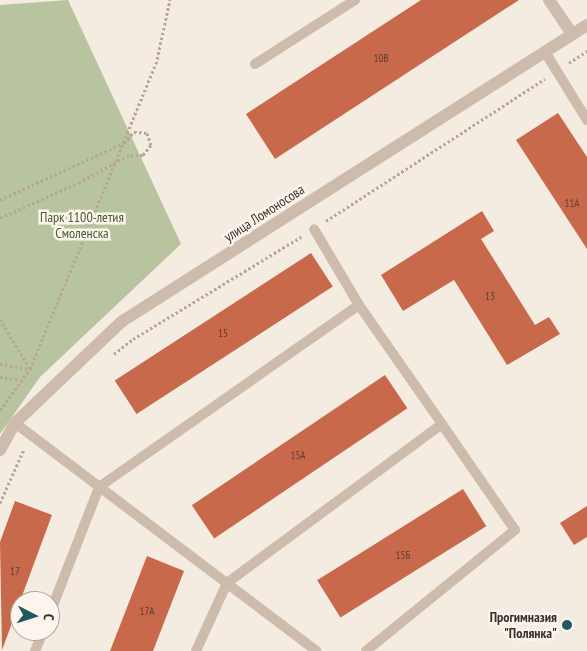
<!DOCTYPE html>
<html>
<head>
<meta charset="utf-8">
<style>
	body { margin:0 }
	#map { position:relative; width:587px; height:651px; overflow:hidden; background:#f4ebe1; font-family:"PT Sans Narrow",sans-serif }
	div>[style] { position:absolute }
	.green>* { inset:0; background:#b8c4a0 }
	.building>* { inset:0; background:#c8694b; transform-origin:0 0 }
	.path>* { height:3px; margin-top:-1.5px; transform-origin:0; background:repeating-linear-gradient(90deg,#b9a596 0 2.5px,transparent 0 5px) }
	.lane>* { height:10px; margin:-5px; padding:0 5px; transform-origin:5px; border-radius:5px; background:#cdbbac }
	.street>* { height:12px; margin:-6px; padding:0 6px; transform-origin:6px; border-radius:6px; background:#cdbbac }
	.dots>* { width:14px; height:14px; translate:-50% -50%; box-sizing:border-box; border:2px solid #fbf5ee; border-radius:50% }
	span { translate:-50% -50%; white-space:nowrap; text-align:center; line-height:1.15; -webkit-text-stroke:5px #fbf5ee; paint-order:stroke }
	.number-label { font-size:11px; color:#5e3e33 }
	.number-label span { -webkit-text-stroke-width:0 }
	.street-label { font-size:14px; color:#3b302b }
	.park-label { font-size:14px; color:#4a5a2e }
	.poi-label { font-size:14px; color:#3b302b; font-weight:700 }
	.right { translate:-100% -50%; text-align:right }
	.north { position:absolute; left:10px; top:591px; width:50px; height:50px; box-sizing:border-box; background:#fbf5ee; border:1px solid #aea6a0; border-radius:50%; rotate:95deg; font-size:14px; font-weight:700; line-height:20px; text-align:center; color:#3b302b }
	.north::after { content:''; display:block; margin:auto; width:18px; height:22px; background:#1f5a5e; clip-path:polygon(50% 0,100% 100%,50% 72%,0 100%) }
</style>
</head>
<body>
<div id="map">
	<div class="green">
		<i style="clip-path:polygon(68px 0,181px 244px,40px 377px,0 434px,0 5px)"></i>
	</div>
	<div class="building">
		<i style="clip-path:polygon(421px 0,519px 0,275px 159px,246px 114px)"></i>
		<i style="clip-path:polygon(558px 113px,587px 157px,587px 249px,516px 140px)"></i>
		<i style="clip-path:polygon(482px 211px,494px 231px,481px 239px,535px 325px,549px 317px,560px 334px,507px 365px,454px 280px,403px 311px,381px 275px)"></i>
		<i style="left:311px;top:253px;width:40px;height:234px;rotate:57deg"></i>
		<i style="left:385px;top:375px;width:40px;height:233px;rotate:56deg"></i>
		<i style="left:463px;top:489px;width:44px;height:172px;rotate:58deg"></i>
		<i style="clip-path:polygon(15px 501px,52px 515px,2px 650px,0 542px)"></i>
		<i style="clip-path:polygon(587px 506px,587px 537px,574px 545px,560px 523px)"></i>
		<i style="clip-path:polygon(147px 556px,184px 571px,153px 651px,110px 651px)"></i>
	</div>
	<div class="path">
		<i style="left:569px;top:63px;width:22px;rotate:-34deg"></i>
		<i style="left:0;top:200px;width:136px;rotate:-24.7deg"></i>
		<i style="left:124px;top:143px;width:15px;rotate:-48deg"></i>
		<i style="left:134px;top:132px;width:13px;rotate:4deg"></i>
		<i style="left:147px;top:133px;width:13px;rotate:72deg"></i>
		<i style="left:151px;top:145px;width:13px;rotate:129deg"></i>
		<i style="left:143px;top:155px;width:14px;rotate:180deg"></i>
		<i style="left:129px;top:155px;width:56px;rotate:151.1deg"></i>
		<i style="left:80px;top:182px;width:88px;rotate:155.8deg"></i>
		<i style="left:326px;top:221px;width:261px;rotate:-33deg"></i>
		<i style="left:0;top:319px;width:58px;rotate:59deg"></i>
		<i style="left:114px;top:354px;width:24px;rotate:-38deg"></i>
		<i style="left:133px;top:339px;width:197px;rotate:-31.3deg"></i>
		<i style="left:0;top:364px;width:29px;rotate:10deg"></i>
		<i style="left:0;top:377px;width:21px;rotate:8deg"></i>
		<i style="left:0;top:410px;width:51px;rotate:-53.8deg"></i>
		<i style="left:30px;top:369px;width:330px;rotate:-67.6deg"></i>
		<i style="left:156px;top:64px;width:66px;rotate:-77.7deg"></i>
		<i style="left:0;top:503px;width:59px;rotate:-66deg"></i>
	</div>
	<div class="lane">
		<i style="left:545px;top:52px;width:80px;rotate:58.3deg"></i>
		<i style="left:255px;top:64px;width:119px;rotate:-32.6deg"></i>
		<i style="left:15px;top:423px;width:378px;rotate:37.1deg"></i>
		<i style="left:50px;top:613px;width:135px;rotate:-68.7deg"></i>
		<i style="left:99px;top:487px;width:317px;rotate:-35deg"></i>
		<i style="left:35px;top:651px;width:22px;rotate:-68deg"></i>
		<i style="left:196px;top:651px;width:75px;rotate:-65.5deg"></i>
		<i style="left:227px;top:583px;width:267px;rotate:-36.5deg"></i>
		<i style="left:442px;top:424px;width:145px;rotate:-124.9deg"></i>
		<i style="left:359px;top:305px;width:88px;rotate:-120.6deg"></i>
		<i style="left:366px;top:651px;width:192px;rotate:-39.1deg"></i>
		<i style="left:515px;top:530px;width:129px;rotate:-124.6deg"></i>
	</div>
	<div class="street">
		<i style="left:549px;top:0;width:41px;rotate:55.9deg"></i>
		<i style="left:0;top:450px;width:31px;rotate:-61deg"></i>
		<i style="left:15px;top:423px;width:146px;rotate:-43.6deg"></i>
		<i style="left:121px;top:322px;width:553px;rotate:-32.51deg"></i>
	</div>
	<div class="dots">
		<i style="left:567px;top:625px;background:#1f5a5e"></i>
	</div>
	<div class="number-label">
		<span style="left:381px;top:58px">10В</span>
		<span style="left:572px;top:203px">11А</span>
		<span style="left:490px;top:296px">13</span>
		<span style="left:223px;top:333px">15</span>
		<span style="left:298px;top:455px">15А</span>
		<span style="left:403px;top:555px">15Б</span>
		<span style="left:15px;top:571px">17</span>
		<span style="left:147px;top:611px">17А</span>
	</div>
	<div class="street-label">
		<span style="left:264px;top:213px;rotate:-33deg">улица Ломоносова</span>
	</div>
	<div class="park-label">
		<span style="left:82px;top:225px">Парк 1100-летия<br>Смоленска</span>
	</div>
	<div class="poi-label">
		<span class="right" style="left:557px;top:625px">Прогимназия<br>"Полянка"</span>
	</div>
	<div class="north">С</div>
</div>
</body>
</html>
